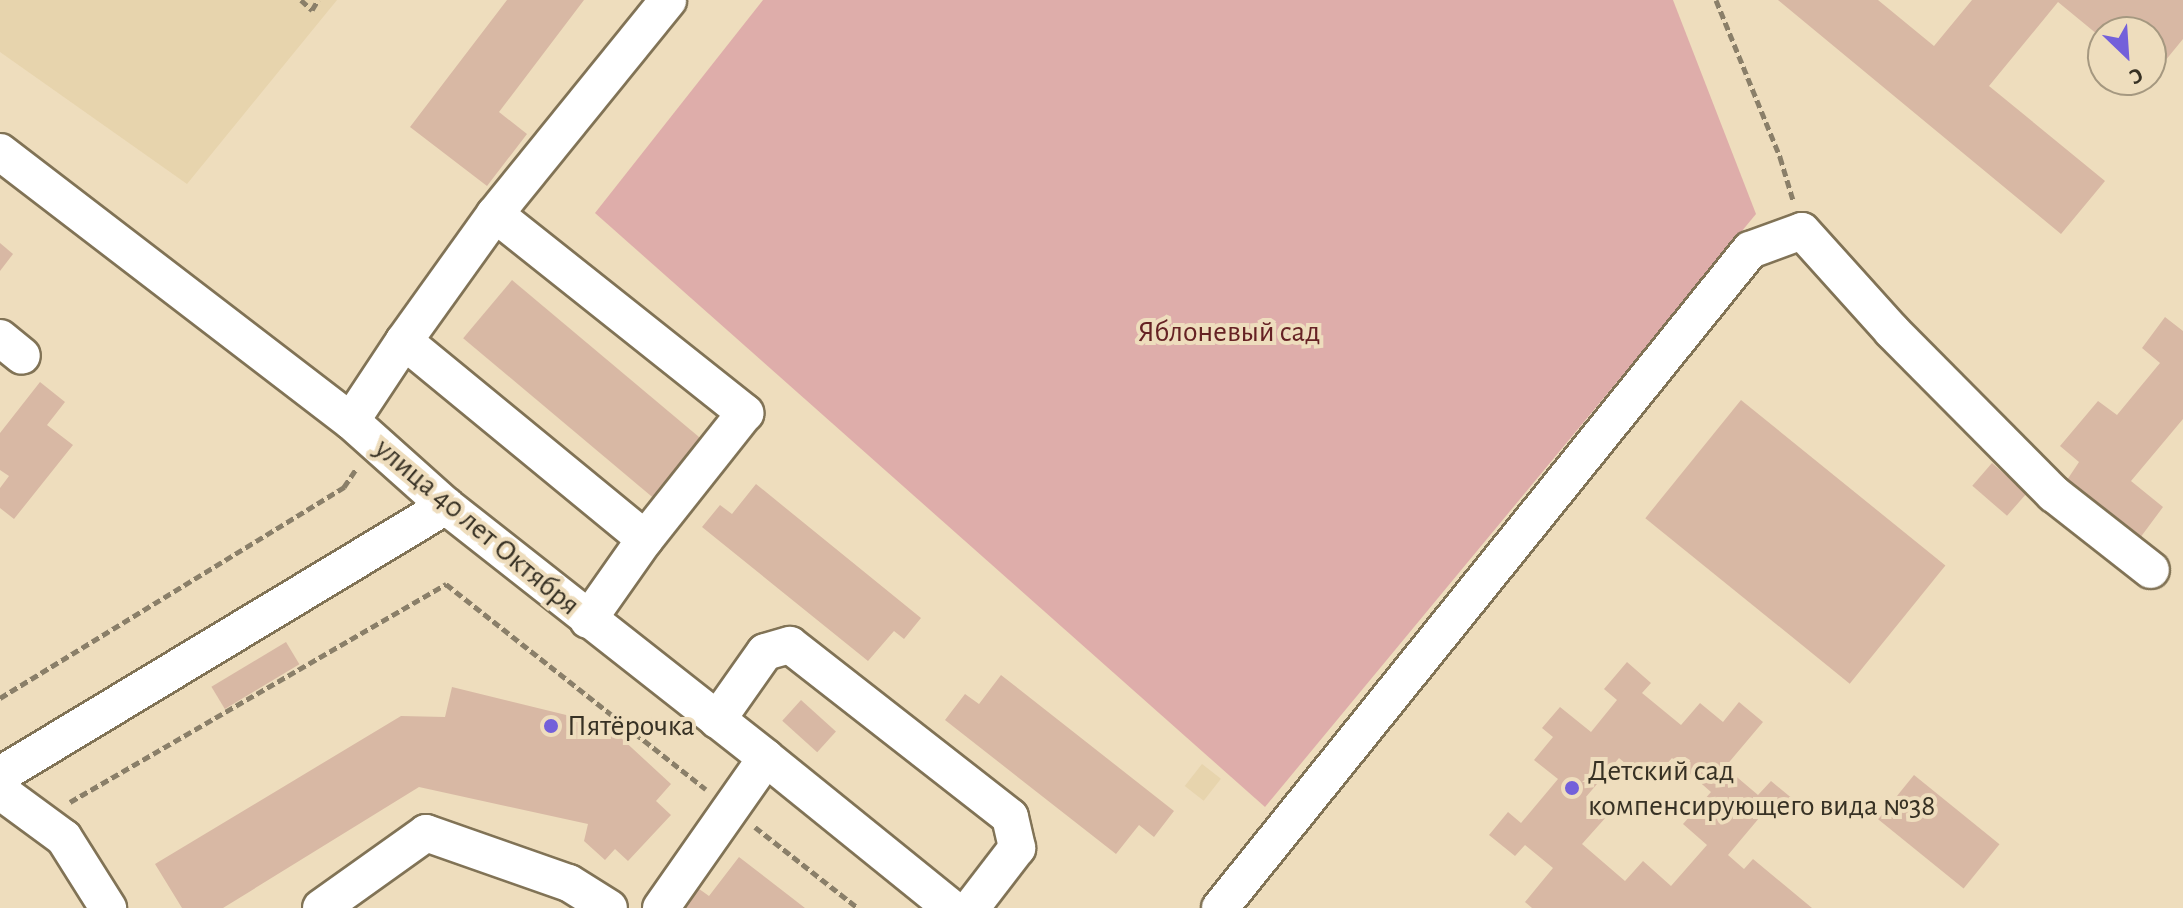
<!DOCTYPE html>
<html>
<head>
<meta charset="utf-8">
<style>
	body { margin:0 }
	#map { position:relative; width:2183px; height:908px; overflow:hidden; background:#eeddbd; font-family:"Alegreya Sans",sans-serif }
	div>[style] { position:absolute }
	.built>* { inset:0; background:#e7d4ad; transform-origin:0 0 }
	.green>* { inset:0; background:#deadaa }
	.building>* { inset:0; background:#d8b8a4; transform-origin:0 0 }
	.path>* { height:5px; margin-top:-2.5px; transform-origin:0; background:repeating-linear-gradient(90deg,#8a7f69 0 8px,transparent 0 12px) }
	.roads { filter:drop-shadow(2px 0 #817356) drop-shadow(-2px 0 #817356) drop-shadow(0 2px #817356) drop-shadow(0 -2px #817356) }
	.minor>* { height:36px; margin:-18px; padding:0 18px; transform-origin:18px; border-radius:18px; background:#fff }
	.dots>* { width:22px; height:22px; translate:-50% -50%; box-sizing:border-box; border:4px solid #eeddbd; border-radius:50% }
	span { translate:-50% -50%; white-space:nowrap; text-align:center; line-height:1.15; -webkit-text-stroke:8px #eeddbd; paint-order:stroke }
	.park-label { font-size:30px; color:#662224 }
	.street-label { font-size:30px; color:#373124 }
	.poi-label { font-size:30px; color:#373124 }
	.left { translate:0 -50%; text-align:left }
	.north { position:absolute; left:2087px; top:16px; width:80px; height:80px; box-sizing:border-box; background:#eeddbd; border:2px solid #a59880; border-radius:50%; rotate:155deg; font-size:22px; font-weight:700; line-height:32px; text-align:center; color:#373124 }
	.north::after { content:''; display:block; margin:auto; width:28px; height:36px; background:#7360da; clip-path:polygon(50% 0,100% 100%,50% 72%,0 100%) }
</style>
</head>
<body>
<div id="map">
	<div class="built">
		<i style="clip-path:polygon(0 0,337px 0,187px 184px,0 52px)"></i>
		<i style="left:1202px;top:764px;width:24px;height:28px;rotate:38deg"></i>
	</div>
	<div class="green">
		<i style="clip-path:polygon(763px 0,1673px 0,1756px 214px,1265px 807px,595px 213px)"></i>
	</div>
	<div class="building">
		<i style="clip-path:polygon(507px 0,584px 0,499px 112px,527px 134px,487px 186px,410px 127px)"></i>
		<i style="clip-path:polygon(1778px 0,1878px 0,1934px 46px,1972px 0,2183px 0,2183px 39px,2151px 78px,2151px 32px,2103px 32px,2103px 39px,2058px 2px,1989px 86px,2105px 181px,2061px 234px)"></i>
		<i style="clip-path:polygon(0 243px,13px 254px,0 271px)"></i>
		<i style="left:512px;top:280px;width:255px;height:76px;rotate:40deg"></i>
		<i style="clip-path:polygon(2165px 317px,2183px 331px,2183px 419px,2131px 481px,2163px 507px,2140px 538px,2067px 480px,2079px 462px,2060px 446px,2098px 401px,2117px 415px,2160px 363px,2142px 348px)"></i>
		<i style="clip-path:polygon(40px 382px,65px 402px,47px 425px,73px 445px,14px 519px,0 508px,0 488px,9px 476px,0 470px,0 433px)"></i>
		<i style="left:1741px;top:400px;width:263px;height:152px;rotate:39deg"></i>
		<i style="left:1992px;top:463px;width:46px;height:30px;rotate:41deg"></i>
		<i style="clip-path:polygon(756px 484px,921px 618px,904px 639px,894px 631px,868px 661px,702px 527px,720px 505px,732px 514px)"></i>
		<i style="left:286px;top:642px;width:26px;height:87px;rotate:59deg"></i>
		<i style="clip-path:polygon(evenodd,1627px 662px,1651px 683px,1642px 693px,1681px 725px,1700px 703px,1723px 722px,1739px 702px,1763px 722px,1725px 767px,1758px 795px,1771px 781px,1794px 800px,1777px 821px,1765px 811px,1728px 855px,1744px 869px,1753px 859px,1812px 908px,1532px 908px,1525px 902px,1553px 868px,1525px 845px,1515px 856px,1489px 835px,1508px 812px,1521px 823px,1558px 779px,1534px 760px,1553px 737px,1542px 728px,1560px 707px,1591px 732px,1617px 700px,1604px 689px,1627px 662px,1619px 758px,1649px 784px,1672px 758px,1711px 792px,1683px 824px,1707px 845px,1671px 886px,1643px 861px,1625px 881px,1582px 844px,1607px 816px,1586px 797px,1619px 758px)"></i>
		<i style="clip-path:polygon(1001px 675px,1174px 811px,1154px 837px,1139px 825px,1116px 854px,945px 720px,965px 694px,979px 704px)"></i>
		<i style="clip-path:polygon(452px 687px,607px 725px,671px 784px,656px 801px,671px 815px,628px 861px,615px 849px,605px 860px,584px 841px,588px 824px,419px 787px,223px 908px,182px 908px,155px 864px,401px 716px,445px 717px)"></i>
		<i style="left:801px;top:700px;width:47px;height:28px;rotate:42deg"></i>
		<i style="left:1914px;top:775px;width:110px;height:57px;rotate:39deg"></i>
		<i style="clip-path:polygon(739px 857px,805px 908px,678px 908px,695px 886px,709px 896px)"></i>
	</div>
	<div class="path">
		<i style="left:301px;top:0;width:15px;rotate:42deg"></i>
		<i style="left:312px;top:10px;width:12px;rotate:-59deg"></i>
		<i style="left:1716px;top:0;width:170px;rotate:67.8deg"></i>
		<i style="left:1780px;top:157px;width:45px;rotate:73.2deg"></i>
		<i style="left:0;top:698px;width:404px;rotate:-31.5deg"></i>
		<i style="left:344px;top:487px;width:23px;rotate:-56deg"></i>
		<i style="left:70px;top:802px;width:435px;rotate:-30.1deg"></i>
		<i style="left:446px;top:584px;width:331px;rotate:38.3deg"></i>
		<i style="left:755px;top:827px;width:131px;rotate:38.2deg"></i>
	</div>
	<div class="roads">
		<div class="minor">
			<i style="left:0;top:152px;width:442px;rotate:37.5deg"></i>
			<i style="left:351px;top:421px;width:127px;rotate:41.8deg"></i>
			<i style="left:446px;top:506px;width:407px;rotate:38.2deg"></i>
			<i style="left:766px;top:758px;width:238px;rotate:39deg"></i>
			<i style="left:495px;top:214px;width:275px;rotate:-51deg"></i>
			<i style="left:0;top:338px;width:28px;rotate:39deg"></i>
			<i style="left:351px;top:421px;width:96px;rotate:-56.5deg"></i>
			<i style="left:588px;top:620px;width:99px;rotate:-54.9deg"></i>
			<i style="left:645px;top:539px;width:312px;rotate:-140.6deg"></i>
			<i style="left:404px;top:341px;width:156px;rotate:-54.4deg"></i>
			<i style="left:495px;top:214px;width:320px;rotate:38.5deg"></i>
			<i style="left:745px;top:413px;width:161px;rotate:128.4deg"></i>
			<i style="left:717px;top:720px;width:83px;rotate:-54.8deg"></i>
			<i style="left:765px;top:652px;width:26px;rotate:-16deg"></i>
			<i style="left:790px;top:645px;width:279px;rotate:38deg"></i>
			<i style="left:1010px;top:817px;width:32px;rotate:77deg"></i>
			<i style="left:1017px;top:848px;width:76px;rotate:127.5deg"></i>
			<i style="left:0;top:775px;width:521px;rotate:-31.1deg"></i>
			<i style="left:0;top:791px;width:79px;rotate:36.3deg"></i>
			<i style="left:64px;top:838px;width:83px;rotate:57.8deg"></i>
			<i style="left:321px;top:908px;width:129px;rotate:-35.5deg"></i>
			<i style="left:426px;top:833px;width:151px;rotate:19.3deg"></i>
			<i style="left:569px;top:883px;width:47px;rotate:32deg"></i>
			<i style="left:661px;top:908px;width:183px;rotate:-55deg"></i>
			<i style="left:1220px;top:908px;width:845px;rotate:-51.15deg"></i>
			<i style="left:1750px;top:250px;width:55px;rotate:-20.1deg"></i>
			<i style="left:1802px;top:231px;width:135px;rotate:48deg"></i>
			<i style="left:1892px;top:331px;width:230px;rotate:45.2deg"></i>
			<i style="left:2054px;top:494px;width:123px;rotate:38.1deg"></i>
		</div>
	</div>
	<div class="dots">
		<i style="left:551px;top:726px;background:#7360da"></i>
		<i style="left:1572px;top:788px;background:#7360da"></i>
	</div>
	<div class="park-label">
		<span style="left:1229px;top:332px">Яблоневый сад</span>
	</div>
	<div class="street-label">
		<span style="left:477px;top:527px;rotate:40deg">улица 40 лет Октября</span>
	</div>
	<div class="poi-label">
		<span class="left" style="left:567px;top:726px">Пятёрочка</span>
		<span class="left" style="left:1588px;top:788px">Детский сад<br>компенсирующего вида №38</span>
	</div>
	<div class="north">С</div>
</div>
</body>
</html>
